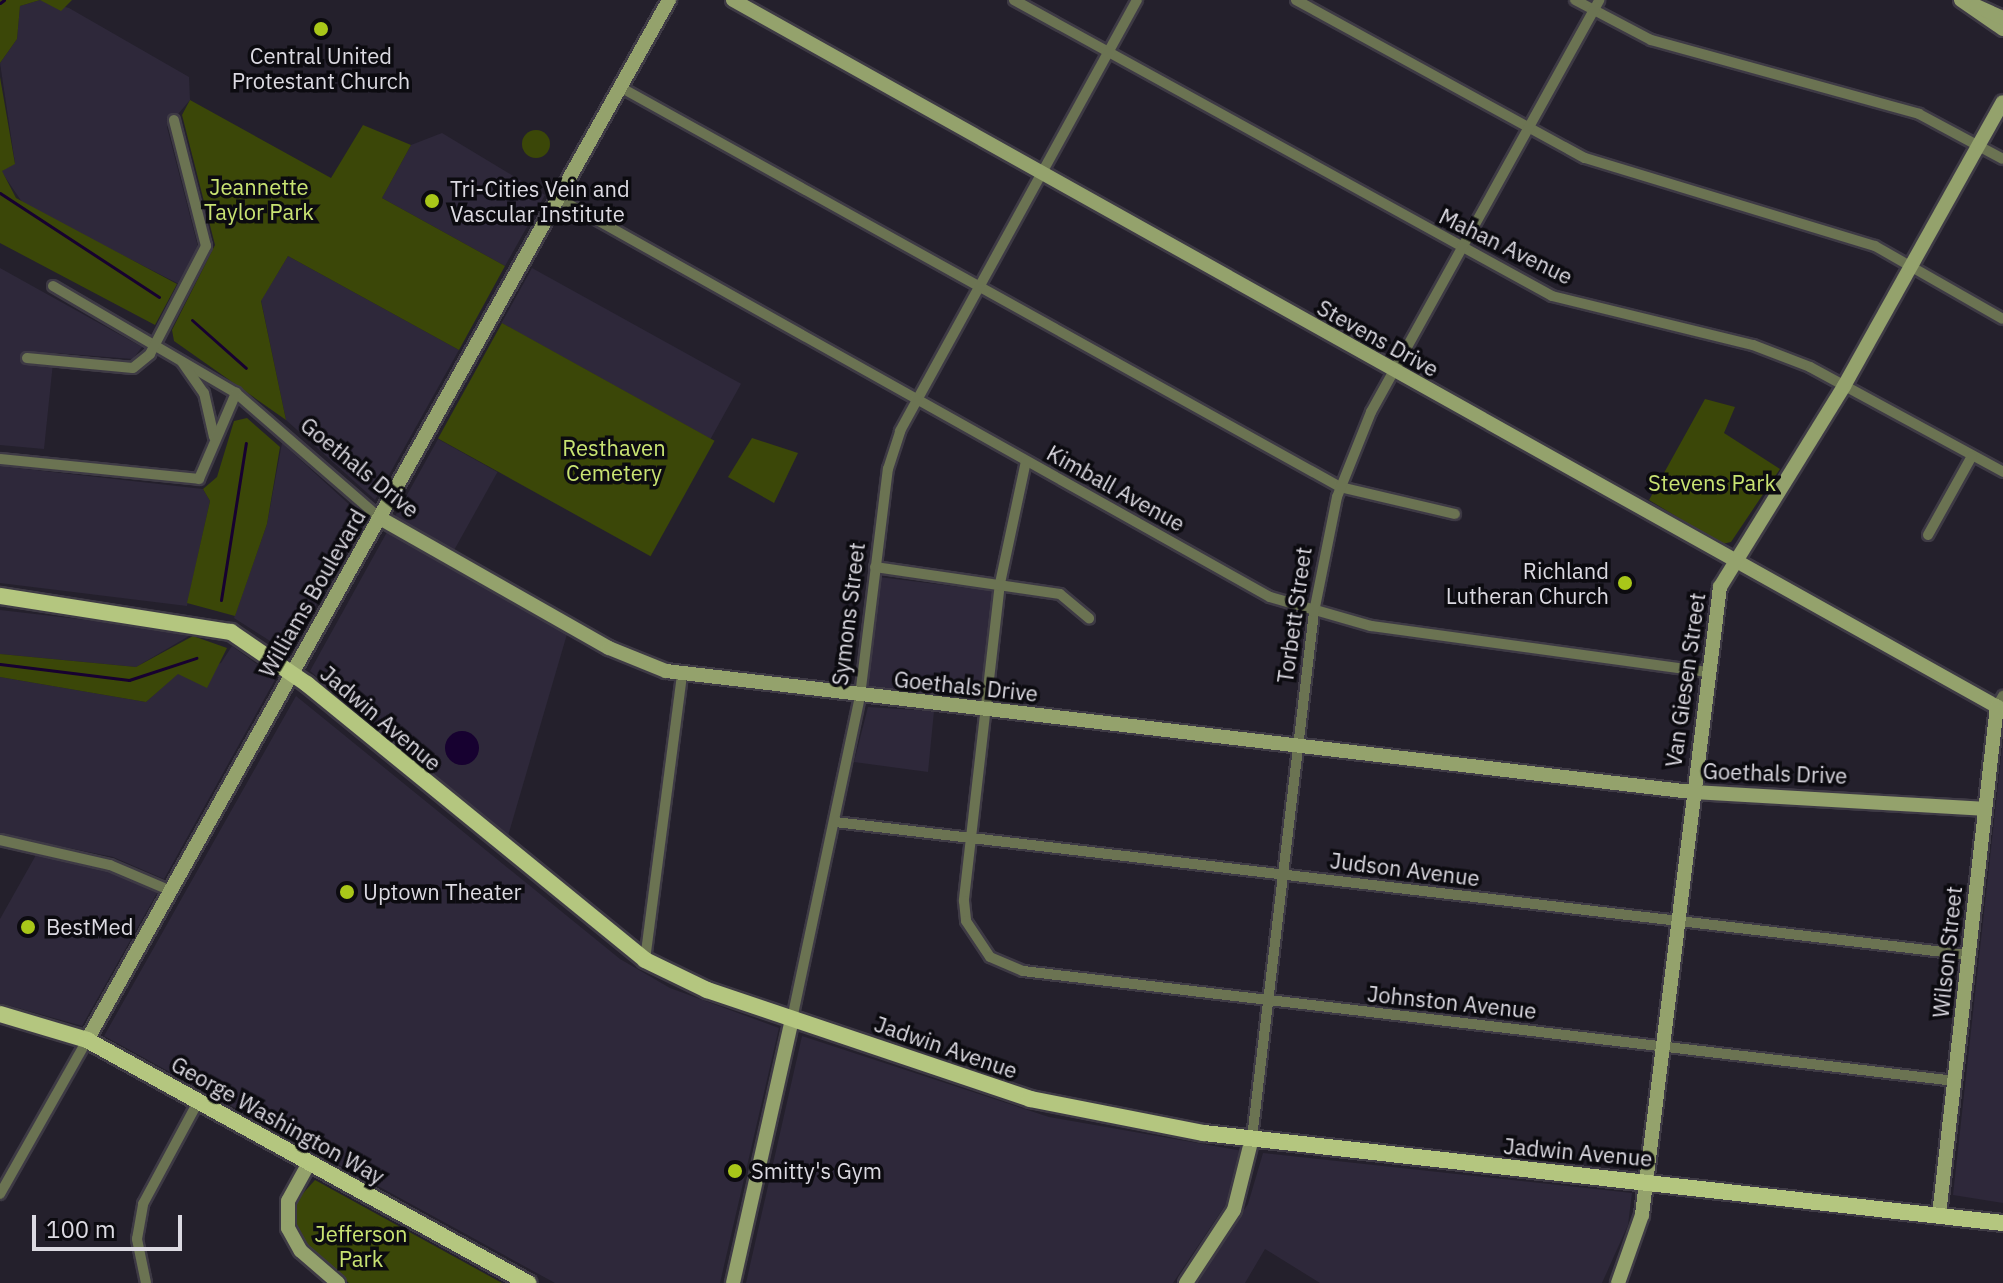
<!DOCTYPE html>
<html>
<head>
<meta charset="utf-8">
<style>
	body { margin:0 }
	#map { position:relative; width:2003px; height:1283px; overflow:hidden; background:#24202c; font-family:"IBM Plex Sans",sans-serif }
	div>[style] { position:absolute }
	.built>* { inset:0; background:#2e283a; transform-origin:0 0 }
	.green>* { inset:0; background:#3b4708; transform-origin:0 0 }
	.round { border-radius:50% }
	.water>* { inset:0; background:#170130 }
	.stream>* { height:3px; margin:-1.5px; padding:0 1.5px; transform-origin:1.5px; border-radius:1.5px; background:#170130 }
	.roads { filter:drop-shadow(2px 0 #3e3a45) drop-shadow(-2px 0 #3e3a45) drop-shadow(0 2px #3e3a45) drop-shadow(0 -2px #3e3a45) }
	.street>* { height:10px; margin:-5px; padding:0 5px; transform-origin:5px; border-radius:5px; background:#6b7352 }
	.secondary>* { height:14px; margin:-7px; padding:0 7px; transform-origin:7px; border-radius:7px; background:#94a26c }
	.primary>* { height:16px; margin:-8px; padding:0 8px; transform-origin:8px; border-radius:8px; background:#b4c67f }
	.dots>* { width:22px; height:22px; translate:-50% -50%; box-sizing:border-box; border:4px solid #0c0b10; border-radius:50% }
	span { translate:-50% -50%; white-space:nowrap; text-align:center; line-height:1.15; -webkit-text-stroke:7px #0c0b10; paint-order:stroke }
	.poi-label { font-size:22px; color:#dcdae2 }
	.left { translate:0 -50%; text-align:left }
	.right { translate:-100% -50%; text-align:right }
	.park-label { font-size:22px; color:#c9e372 }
	.street-label { font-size:22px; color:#dcdae2 }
	.scale { position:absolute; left:32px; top:1215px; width:150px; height:36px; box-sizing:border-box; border:4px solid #dcdae2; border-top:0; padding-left:10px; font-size:24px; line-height:28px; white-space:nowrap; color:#dcdae2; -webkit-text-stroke:6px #0c0b10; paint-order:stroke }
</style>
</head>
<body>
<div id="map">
	<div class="built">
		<i style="clip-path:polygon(40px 0,69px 8px,189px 77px,190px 100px,167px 127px,198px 247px,179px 284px,24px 205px,1px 171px,15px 163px,0 63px,17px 39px,20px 6px)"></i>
		<i style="clip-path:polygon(442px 133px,545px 195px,505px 266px,382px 198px,411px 145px)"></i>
		<i style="clip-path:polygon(288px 256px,459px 350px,375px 500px,286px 420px,261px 300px)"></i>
		<i style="clip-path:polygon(0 268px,142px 347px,133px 359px,54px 353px,44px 449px,0 445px)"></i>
		<i style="left:532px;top:268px;width:239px;height:63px;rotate:29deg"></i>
		<i style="left:438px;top:439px;width:68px;height:91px;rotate:29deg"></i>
		<i style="clip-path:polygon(282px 443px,365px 519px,289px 653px,234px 618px,267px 524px)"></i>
		<i style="clip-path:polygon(0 466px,203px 489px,210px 501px,187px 606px,0 583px)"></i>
		<i style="clip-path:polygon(387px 532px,567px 634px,508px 836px,310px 671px)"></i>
		<i style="left:879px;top:577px;width:115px;height:113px;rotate:7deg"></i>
		<i style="clip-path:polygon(0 610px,166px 629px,194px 633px,136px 667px,0 654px)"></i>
		<i style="clip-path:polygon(232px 646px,276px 678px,164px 879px,113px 857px,0 834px,0 677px,146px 702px,178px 673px,221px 663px)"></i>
		<i style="clip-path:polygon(296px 696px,620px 959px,670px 988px,779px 1028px,720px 1283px,555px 1283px,104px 1036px)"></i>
		<i style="clip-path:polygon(868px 707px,934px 711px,928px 772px,854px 762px)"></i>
		<i style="clip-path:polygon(2003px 739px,2003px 1203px,1953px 1195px)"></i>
		<i style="clip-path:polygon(36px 855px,109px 871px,157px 893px,82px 1026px,0 1003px,0 919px)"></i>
		<i style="clip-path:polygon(802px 1036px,1049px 1117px,1243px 1151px,1232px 1195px,1173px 1283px,746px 1283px)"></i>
		<i style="clip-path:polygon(1263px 1153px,1632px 1193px,1628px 1225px,1602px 1283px,1320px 1283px,1265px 1249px,1245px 1283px,1194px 1283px,1248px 1204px)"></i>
	</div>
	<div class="green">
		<i style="clip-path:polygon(0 0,72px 0,61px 11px,40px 0,20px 6px,17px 39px,0 63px)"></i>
		<i style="clip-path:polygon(0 77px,15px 164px,2px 171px,16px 198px,177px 284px,155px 325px,0 243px)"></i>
		<i style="clip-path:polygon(190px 100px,331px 178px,363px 125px,411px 145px,382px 198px,505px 266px,459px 350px,288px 256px,261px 301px,286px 420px,174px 341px,172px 330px,215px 245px,182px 115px)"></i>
		<i class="round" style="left:522px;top:130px;width:28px;height:28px"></i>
		<i style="left:502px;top:323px;width:243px;height:132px;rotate:29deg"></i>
		<i style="clip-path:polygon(1705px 399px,1735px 407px,1724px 433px,1780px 469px,1731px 542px,1722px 544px,1649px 500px)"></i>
		<i style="clip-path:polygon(247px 418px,280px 447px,267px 524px,235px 616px,187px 603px,210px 501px,203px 489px,217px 477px,234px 421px)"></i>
		<i style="clip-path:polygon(752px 438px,798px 453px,774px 503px,728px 477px)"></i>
		<i style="clip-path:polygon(193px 636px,227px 648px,207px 688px,178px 674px,146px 702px,0 677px,0 654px,136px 667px)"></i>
		<i style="clip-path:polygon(315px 1180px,502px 1283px,349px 1283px,307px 1248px,295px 1226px,296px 1201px)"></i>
	</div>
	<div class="water">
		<i class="round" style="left:445px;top:731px;width:34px;height:34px"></i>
	</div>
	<div class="stream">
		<i style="left:0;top:3px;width:5px;rotate:-37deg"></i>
		<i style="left:0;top:193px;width:190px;rotate:33.2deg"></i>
		<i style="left:192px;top:320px;width:72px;rotate:41.6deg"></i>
		<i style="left:221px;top:600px;width:159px;rotate:-81deg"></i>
		<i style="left:0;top:664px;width:130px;rotate:7.1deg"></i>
		<i style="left:129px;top:680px;width:71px;rotate:-18.2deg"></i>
	</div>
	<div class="roads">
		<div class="street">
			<i style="left:1014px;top:0;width:614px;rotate:28.82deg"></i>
			<i style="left:1552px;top:296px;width:207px;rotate:13.7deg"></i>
			<i style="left:1753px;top:345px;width:61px;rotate:21.1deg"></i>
			<i style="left:1810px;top:367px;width:220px;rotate:28.5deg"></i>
			<i style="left:1296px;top:0;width:329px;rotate:28.7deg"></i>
			<i style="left:1585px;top:158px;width:303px;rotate:16.9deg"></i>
			<i style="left:1875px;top:246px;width:147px;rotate:29.7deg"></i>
			<i style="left:1575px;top:0;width:86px;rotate:27.8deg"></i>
			<i style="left:1651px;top:40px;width:278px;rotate:15.4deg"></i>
			<i style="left:1919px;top:114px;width:95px;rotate:28.2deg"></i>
			<i style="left:620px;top:87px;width:824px;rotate:29.05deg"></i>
			<i style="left:1340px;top:487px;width:118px;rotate:13.2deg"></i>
			<i style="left:556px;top:197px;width:818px;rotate:29.26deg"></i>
			<i style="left:1270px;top:597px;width:105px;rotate:16deg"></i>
			<i style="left:1371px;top:626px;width:338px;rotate:7.8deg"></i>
			<i style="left:53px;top:286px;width:212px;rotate:30.3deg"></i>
			<i style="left:236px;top:393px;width:191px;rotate:41deg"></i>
			<i style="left:27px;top:358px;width:106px;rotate:5.4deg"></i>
			<i style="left:133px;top:368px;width:22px;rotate:-39deg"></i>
			<i style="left:150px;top:354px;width:122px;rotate:-62.6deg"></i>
			<i style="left:206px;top:246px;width:130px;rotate:-104.3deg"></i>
			<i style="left:182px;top:362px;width:38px;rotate:55deg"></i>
			<i style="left:204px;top:393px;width:45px;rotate:77.2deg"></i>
			<i style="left:0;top:459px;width:200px;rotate:5.7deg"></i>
			<i style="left:199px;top:479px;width:94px;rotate:-66.7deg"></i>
			<i style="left:1026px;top:461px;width:125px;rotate:102deg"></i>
			<i style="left:1000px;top:583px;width:320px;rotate:96.5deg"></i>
			<i style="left:964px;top:901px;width:20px;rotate:84deg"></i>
			<i style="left:966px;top:921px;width:43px;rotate:56.3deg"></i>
			<i style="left:990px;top:957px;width:36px;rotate:23deg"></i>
			<i style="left:1023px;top:971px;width:938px;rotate:6.73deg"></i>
			<i style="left:1928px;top:535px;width:90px;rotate:-60.9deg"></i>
			<i style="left:875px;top:567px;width:187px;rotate:8.3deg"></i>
			<i style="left:1060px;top:594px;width:38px;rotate:40deg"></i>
			<i style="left:1997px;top:706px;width:12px;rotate:-59deg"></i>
			<i style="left:835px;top:822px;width:1142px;rotate:6.69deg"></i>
			<i style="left:0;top:840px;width:113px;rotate:12.8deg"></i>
			<i style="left:110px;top:865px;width:64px;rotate:23deg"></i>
			<i style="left:645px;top:960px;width:288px;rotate:-82.6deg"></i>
			<i style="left:792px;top:1019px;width:330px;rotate:-78.1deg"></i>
			<i style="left:860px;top:696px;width:229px;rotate:-83deg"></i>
			<i style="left:888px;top:469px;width:40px;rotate:-72deg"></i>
			<i style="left:900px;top:431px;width:492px;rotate:-61.2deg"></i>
			<i style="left:1252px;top:1138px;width:530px;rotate:-83.28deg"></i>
			<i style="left:1314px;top:612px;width:117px;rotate:-78.7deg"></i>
			<i style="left:1337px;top:497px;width:92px;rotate:-68.2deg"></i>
			<i style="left:1371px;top:412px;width:471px;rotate:-61deg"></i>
			<i style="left:0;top:1194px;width:177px;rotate:-60.5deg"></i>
			<i style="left:146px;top:1283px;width:45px;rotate:-101.6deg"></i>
			<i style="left:137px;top:1239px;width:36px;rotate:-80deg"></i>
			<i style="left:143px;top:1204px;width:116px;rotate:-61.7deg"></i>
		</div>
		<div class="secondary">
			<i style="left:733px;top:0;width:1455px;rotate:29.21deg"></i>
			<i style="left:1961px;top:0;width:51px;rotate:34.6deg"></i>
			<i style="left:1976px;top:6px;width:30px;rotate:24deg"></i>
			<i style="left:380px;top:518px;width:263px;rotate:29.6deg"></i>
			<i style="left:609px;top:648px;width:61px;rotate:22deg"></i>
			<i style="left:666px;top:671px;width:1033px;rotate:6.73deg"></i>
			<i style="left:1692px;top:792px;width:293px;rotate:3.3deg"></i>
			<i style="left:87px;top:1040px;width:1192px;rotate:-60.77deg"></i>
			<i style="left:309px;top:1163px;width:43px;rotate:118.9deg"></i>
			<i style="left:288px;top:1201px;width:27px;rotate:90deg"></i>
			<i style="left:288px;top:1228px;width:26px;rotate:61deg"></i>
			<i style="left:301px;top:1251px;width:49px;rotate:40.9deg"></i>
			<i style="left:1939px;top:1215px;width:512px;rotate:-83.5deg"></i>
			<i style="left:733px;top:1283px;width:271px;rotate:-77.4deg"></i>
			<i style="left:1186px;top:1283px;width:87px;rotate:-56.7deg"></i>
			<i style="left:1234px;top:1210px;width:74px;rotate:-76deg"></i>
			<i style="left:1618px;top:1283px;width:72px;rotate:-70.6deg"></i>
			<i style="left:1642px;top:1215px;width:633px;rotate:-82.92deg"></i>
			<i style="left:1720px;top:587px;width:236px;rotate:-58.3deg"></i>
			<i style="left:1844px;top:386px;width:325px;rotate:-60.8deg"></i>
		</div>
		<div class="primary">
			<i style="left:0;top:596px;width:234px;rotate:8.9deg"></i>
			<i style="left:231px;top:632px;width:92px;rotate:34.4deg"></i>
			<i style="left:307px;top:684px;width:436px;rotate:39.2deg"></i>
			<i style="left:645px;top:960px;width:69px;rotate:25.8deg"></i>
			<i style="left:707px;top:990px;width:341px;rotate:18.6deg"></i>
			<i style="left:1030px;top:1099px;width:177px;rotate:11.1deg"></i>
			<i style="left:1204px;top:1133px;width:804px;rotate:6.43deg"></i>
			<i style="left:0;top:1014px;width:91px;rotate:16.6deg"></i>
			<i style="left:87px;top:1040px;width:504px;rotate:28.86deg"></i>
		</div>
	</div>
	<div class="dots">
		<i style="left:321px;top:29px;background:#a9c719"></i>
		<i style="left:432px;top:201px;background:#a9c719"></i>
		<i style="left:1625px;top:583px;background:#a9c719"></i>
		<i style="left:347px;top:892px;background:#a9c719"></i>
		<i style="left:28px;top:927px;background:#a9c719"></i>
		<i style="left:735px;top:1171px;background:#a9c719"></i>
	</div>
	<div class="poi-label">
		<span style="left:321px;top:68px">Central United<br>Protestant Church</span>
		<span class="left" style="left:450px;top:201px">Tri-Cities Vein and<br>Vascular Institute</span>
		<span class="right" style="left:1609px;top:583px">Richland<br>Lutheran Church</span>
		<span class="left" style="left:363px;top:892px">Uptown Theater</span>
		<span class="left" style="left:46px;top:927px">BestMed</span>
		<span class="left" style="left:751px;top:1171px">Smitty's Gym</span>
	</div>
	<div class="park-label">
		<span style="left:259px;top:199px">Jeannette<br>Taylor Park</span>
		<span style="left:614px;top:460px">Resthaven<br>Cemetery</span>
		<span style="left:1712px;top:483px">Stevens Park</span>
		<span style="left:361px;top:1246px">Jefferson<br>Park</span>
	</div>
	<div class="street-label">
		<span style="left:1506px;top:246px;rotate:26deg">Mahan Avenue</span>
		<span style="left:1378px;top:338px;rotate:29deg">Stevens Drive</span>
		<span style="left:360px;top:467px;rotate:39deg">Goethals Drive</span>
		<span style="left:1116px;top:488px;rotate:29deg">Kimball Avenue</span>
		<span style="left:312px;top:593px;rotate:-60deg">Williams Boulevard</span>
		<span style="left:848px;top:614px;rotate:-83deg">Symons Street</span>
		<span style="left:1294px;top:615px;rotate:-82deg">Torbett Street</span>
		<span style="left:1685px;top:680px;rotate:-82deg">Van Giesen Street</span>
		<span style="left:966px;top:686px;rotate:6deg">Goethals Drive</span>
		<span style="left:381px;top:718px;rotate:40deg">Jadwin Avenue</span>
		<span style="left:1775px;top:773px;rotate:2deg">Goethals Drive</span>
		<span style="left:1405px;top:869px;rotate:7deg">Judson Avenue</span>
		<span style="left:1947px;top:952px;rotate:-84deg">Wilson Street</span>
		<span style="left:1452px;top:1002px;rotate:6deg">Johnston Avenue</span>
		<span style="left:946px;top:1047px;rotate:19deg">Jadwin Avenue</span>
		<span style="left:278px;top:1120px;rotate:29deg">George Washington Way</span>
		<span style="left:1578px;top:1152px;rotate:5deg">Jadwin Avenue</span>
	</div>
	<div class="scale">100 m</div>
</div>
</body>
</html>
